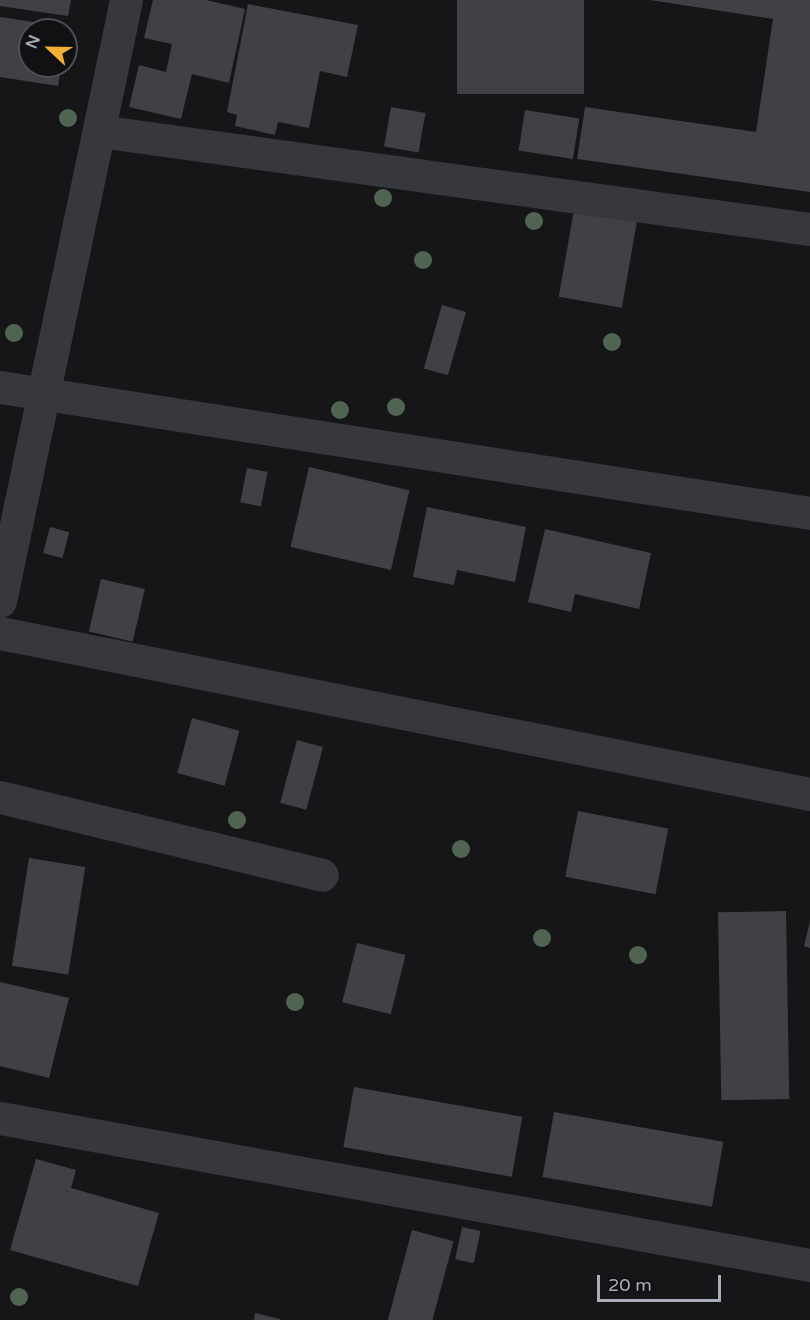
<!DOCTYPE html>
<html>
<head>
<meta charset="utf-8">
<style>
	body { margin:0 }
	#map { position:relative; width:810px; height:1320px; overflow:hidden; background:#161618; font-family:"Varela Round",sans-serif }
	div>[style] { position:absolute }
	.building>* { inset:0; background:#404145; transform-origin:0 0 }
	.street>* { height:33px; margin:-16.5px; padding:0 16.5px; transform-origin:16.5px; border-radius:16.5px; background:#37383d }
	.trees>* { width:18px; height:18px; margin:-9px; border-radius:50%; background:#506452 }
	span { translate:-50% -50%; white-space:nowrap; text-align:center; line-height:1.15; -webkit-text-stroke:5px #111113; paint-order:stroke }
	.north { position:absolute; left:18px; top:18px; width:60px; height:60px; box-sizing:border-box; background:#111113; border:2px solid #4d4f55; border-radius:50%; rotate:292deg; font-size:16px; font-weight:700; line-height:24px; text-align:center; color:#a8adb8 }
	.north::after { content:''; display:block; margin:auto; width:21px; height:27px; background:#f2b134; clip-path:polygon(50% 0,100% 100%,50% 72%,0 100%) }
	.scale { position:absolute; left:597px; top:1275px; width:124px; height:27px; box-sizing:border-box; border:3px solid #a8adb8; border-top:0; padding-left:8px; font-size:18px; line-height:21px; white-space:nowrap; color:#a8adb8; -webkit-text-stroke:4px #111113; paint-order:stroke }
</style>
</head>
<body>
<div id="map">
	<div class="building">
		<i style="clip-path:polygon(0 0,71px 0,68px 16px,0 6px)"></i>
		<i style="clip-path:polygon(153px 0,206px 0,245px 9px,229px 83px,192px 74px,181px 119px,129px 107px,139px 65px,166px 72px,172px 44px,144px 38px)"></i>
		<i style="left:457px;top:0;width:127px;height:94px"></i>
		<i style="clip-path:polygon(650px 0,810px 0,810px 192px,577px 159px,585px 107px,756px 132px,773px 19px)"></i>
		<i style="clip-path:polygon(248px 4px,358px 25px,347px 77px,320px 71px,309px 128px,278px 122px,275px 135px,235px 126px,237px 115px,227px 112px)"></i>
		<i style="clip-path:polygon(0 17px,67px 27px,30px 30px,30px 66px,61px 66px,58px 86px,0 77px)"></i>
		<i style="left:391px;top:107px;width:35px;height:40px;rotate:10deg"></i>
		<i style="left:525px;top:110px;width:55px;height:41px;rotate:9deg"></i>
		<i style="left:574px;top:210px;width:64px;height:88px;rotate:10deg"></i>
		<i style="left:442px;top:305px;width:25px;height:66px;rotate:16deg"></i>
		<i style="left:309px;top:467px;width:103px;height:82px;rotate:13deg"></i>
		<i style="left:247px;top:468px;width:21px;height:35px;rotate:11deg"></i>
		<i style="clip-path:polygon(427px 507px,526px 527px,515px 582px,457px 570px,454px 585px,413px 577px)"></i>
		<i style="left:50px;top:527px;width:20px;height:27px;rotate:15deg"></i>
		<i style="clip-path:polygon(545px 529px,651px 553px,639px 609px,575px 594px,571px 612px,528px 602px)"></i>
		<i style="left:101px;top:579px;width:45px;height:54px;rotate:13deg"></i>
		<i style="left:192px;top:718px;width:49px;height:57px;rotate:15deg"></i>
		<i style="left:297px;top:740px;width:27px;height:65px;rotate:15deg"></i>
		<i style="left:578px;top:811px;width:92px;height:67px;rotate:11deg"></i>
		<i style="left:29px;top:858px;width:57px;height:109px;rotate:9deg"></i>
		<i style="left:786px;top:911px;width:188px;height:68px;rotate:89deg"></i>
		<i style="clip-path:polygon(810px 921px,810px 948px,804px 946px)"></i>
		<i style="left:357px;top:943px;width:50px;height:61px;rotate:14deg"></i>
		<i style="clip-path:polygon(0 982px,69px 998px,49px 1078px,0 1066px)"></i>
		<i style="left:354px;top:1087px;width:171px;height:61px;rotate:10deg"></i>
		<i style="left:554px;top:1112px;width:172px;height:66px;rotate:10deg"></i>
		<i style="clip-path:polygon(36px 1159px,76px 1170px,71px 1188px,159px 1213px,138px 1286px,10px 1250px)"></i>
		<i style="left:462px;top:1227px;width:19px;height:33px;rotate:12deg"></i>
		<i style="left:412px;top:1230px;width:43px;height:93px;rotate:15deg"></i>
		<i style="clip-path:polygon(255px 1313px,280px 1319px,280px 1320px,254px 1320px)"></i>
	</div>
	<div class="street">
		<i style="left:99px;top:131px;width:718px;rotate:7.85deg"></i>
		<i style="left:0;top:387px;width:820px;rotate:8.84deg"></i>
		<i style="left:0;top:601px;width:614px;rotate:-78.16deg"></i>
		<i style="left:0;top:633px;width:826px;rotate:11.24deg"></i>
		<i style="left:0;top:797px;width:331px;rotate:13.6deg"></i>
		<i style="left:0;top:1118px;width:823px;rotate:10.29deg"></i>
	</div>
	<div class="trees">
		<i style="left:68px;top:118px"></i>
		<i style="left:383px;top:198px"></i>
		<i style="left:534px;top:221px"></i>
		<i style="left:423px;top:260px"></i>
		<i style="left:14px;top:333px"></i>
		<i style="left:612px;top:342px"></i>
		<i style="left:396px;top:407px"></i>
		<i style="left:340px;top:410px"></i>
		<i style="left:237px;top:820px"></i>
		<i style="left:461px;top:849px"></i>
		<i style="left:542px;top:938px"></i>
		<i style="left:638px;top:955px"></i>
		<i style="left:295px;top:1002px"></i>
		<i style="left:19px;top:1297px"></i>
	</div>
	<div class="north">N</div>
	<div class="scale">20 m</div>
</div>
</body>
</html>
